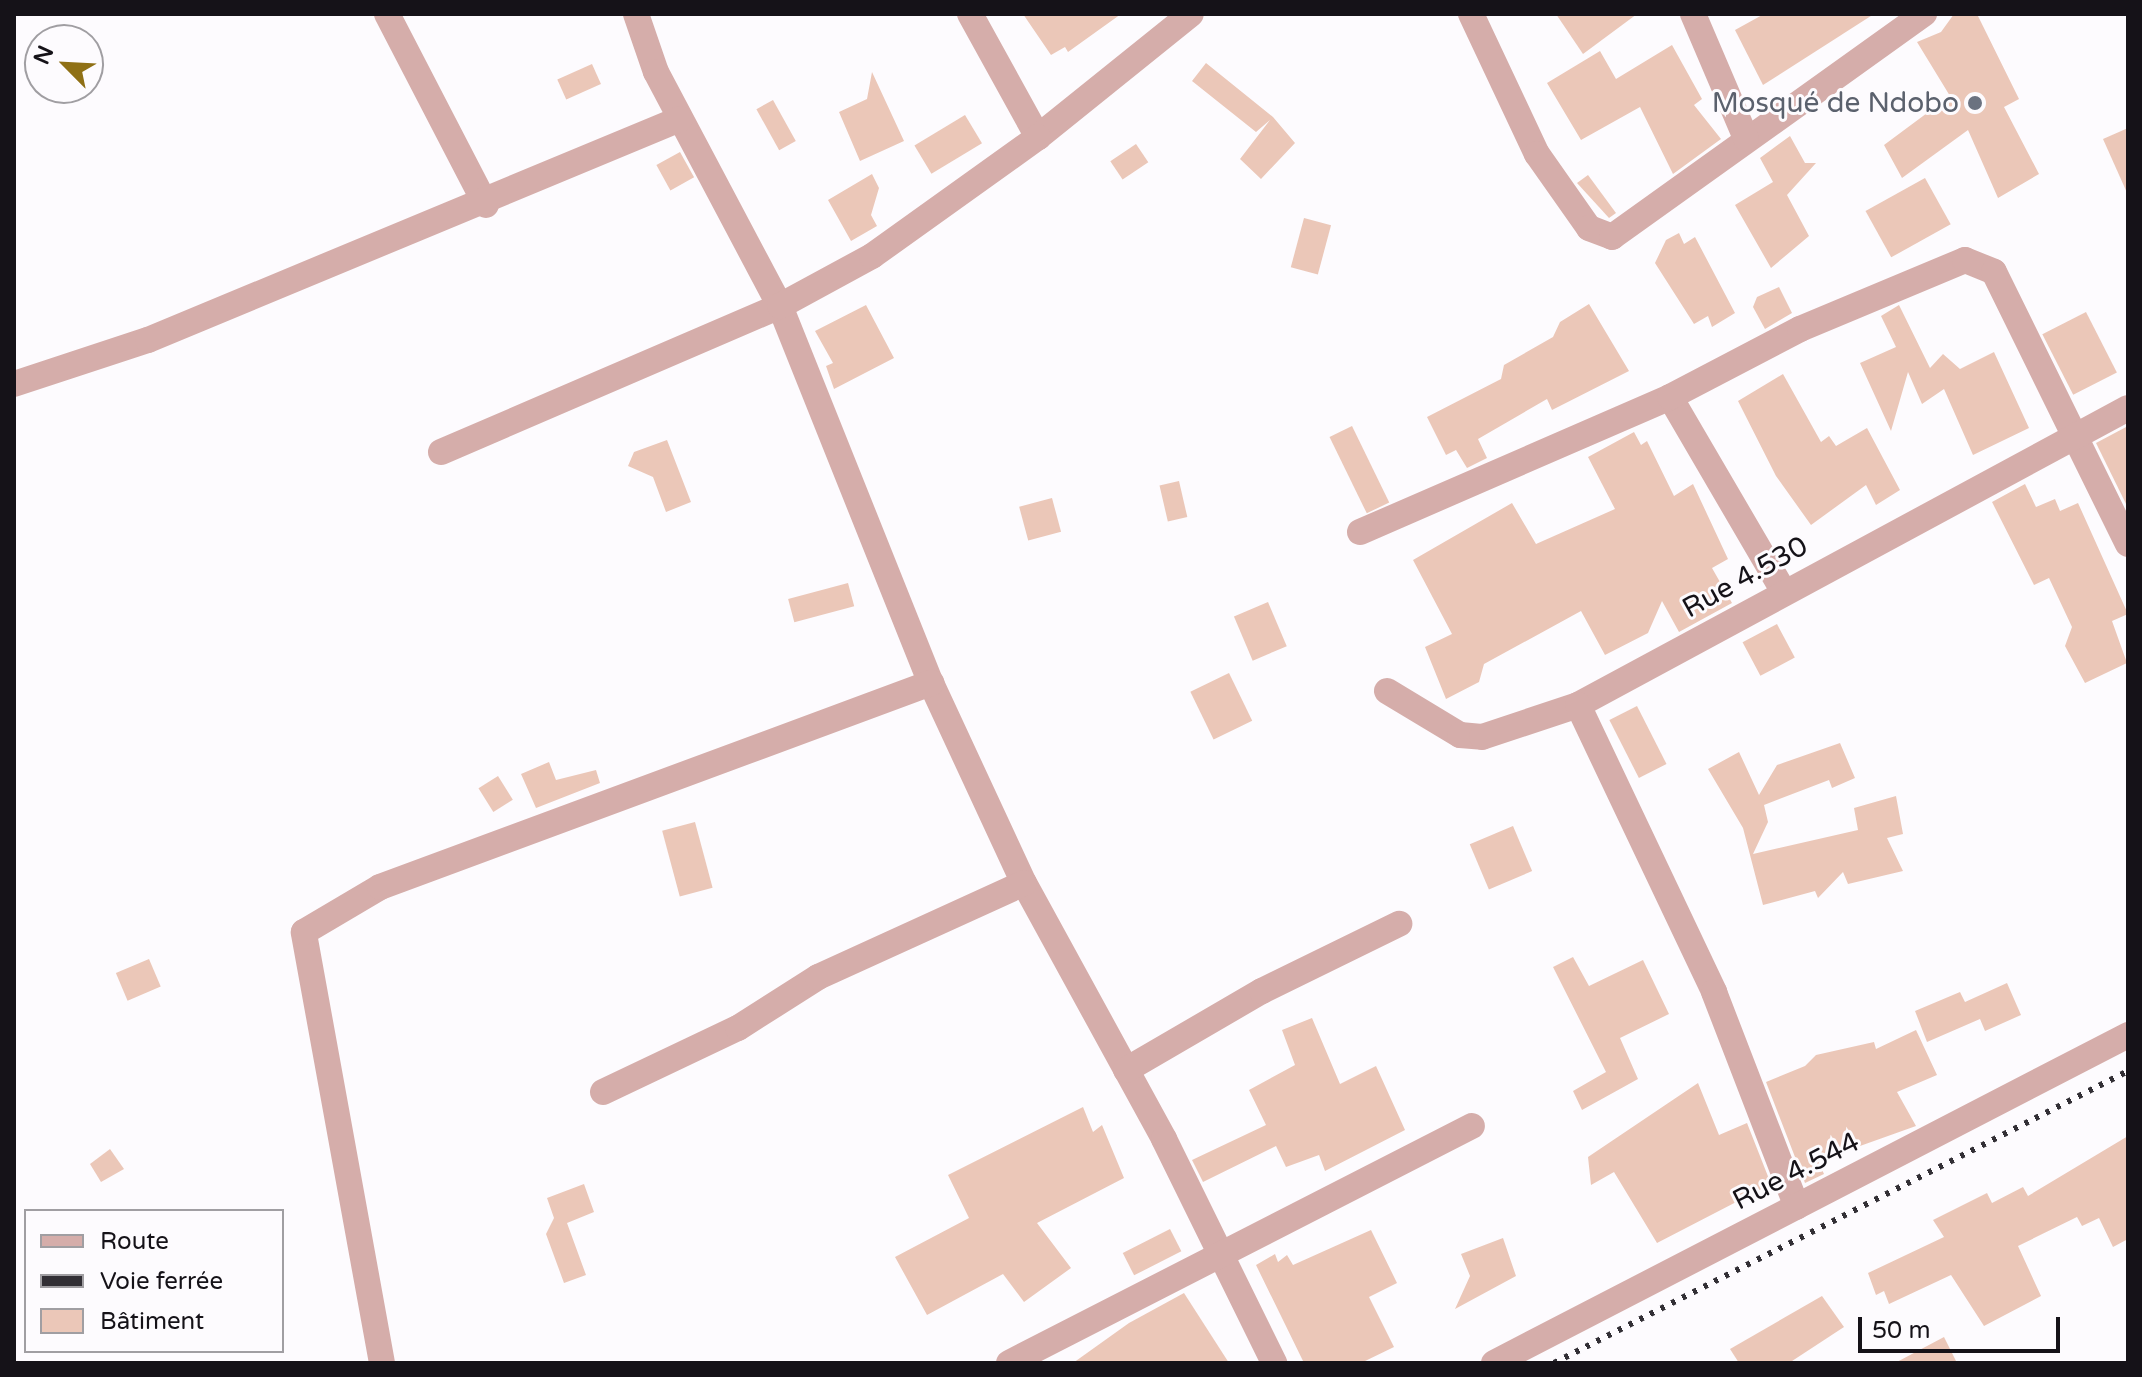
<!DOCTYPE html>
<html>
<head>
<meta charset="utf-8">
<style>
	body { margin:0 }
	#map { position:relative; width:2142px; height:1377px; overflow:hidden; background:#fdfbfe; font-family:"Varela Round",sans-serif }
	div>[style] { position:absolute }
	.building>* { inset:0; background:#ebc7b8; transform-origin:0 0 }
	.street>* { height:26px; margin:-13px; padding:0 13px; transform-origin:13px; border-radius:13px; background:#d5adaa }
	.rail>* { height:6px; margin-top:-3px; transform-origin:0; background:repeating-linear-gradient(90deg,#322f35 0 4px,transparent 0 12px) }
	.dots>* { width:22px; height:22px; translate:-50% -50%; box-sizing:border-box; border:4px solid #fdfbfe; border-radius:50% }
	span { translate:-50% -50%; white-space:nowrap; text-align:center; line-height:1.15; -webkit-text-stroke:6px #fdfbfe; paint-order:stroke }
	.worship-label { font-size:28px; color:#5b616d }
	.right { translate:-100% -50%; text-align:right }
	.street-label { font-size:28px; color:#151218 }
	.frame { position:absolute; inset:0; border:16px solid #151218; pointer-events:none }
	.legend { position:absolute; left:24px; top:1209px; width:260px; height:144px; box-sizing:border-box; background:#fdfbfe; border:2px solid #a09ea2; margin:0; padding:10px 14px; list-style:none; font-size:24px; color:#151218 }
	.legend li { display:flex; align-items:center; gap:16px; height:40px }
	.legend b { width:40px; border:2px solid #a09ea2 }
	.north { position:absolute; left:24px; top:24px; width:80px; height:80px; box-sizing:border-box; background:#fdfbfe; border:2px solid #a09ea2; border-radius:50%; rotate:294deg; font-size:22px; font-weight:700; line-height:32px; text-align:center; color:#151218 }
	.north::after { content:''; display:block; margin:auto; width:28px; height:36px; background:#8f7015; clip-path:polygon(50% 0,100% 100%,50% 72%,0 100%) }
	.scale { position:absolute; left:1858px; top:1317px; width:202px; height:36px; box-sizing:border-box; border:4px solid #151218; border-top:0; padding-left:10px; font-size:24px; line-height:28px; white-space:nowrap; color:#151218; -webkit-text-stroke:6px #fdfbfe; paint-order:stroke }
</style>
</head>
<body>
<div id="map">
	<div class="building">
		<i style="clip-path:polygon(1023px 14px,1121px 14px,1068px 52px,1065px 47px,1051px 55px)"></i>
		<i style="clip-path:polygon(1556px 14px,1637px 14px,1583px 54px)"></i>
		<i style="clip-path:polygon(1764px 14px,1874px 14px,1763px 85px,1735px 30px)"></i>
		<i style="clip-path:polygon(1954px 14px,1977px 14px,2019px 99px,2004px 107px,2039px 174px,1998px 198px,1968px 130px,1902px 178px,1884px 145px,1950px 96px,1917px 42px,1941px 32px)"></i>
		<i style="clip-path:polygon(1672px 45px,1702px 99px,1694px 105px,1721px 139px,1673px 174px,1640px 107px,1581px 140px,1547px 83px,1600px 51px,1616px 79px)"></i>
		<i style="clip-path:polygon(1206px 63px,1273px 117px,1295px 143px,1261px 179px,1240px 159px,1270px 120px,1256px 132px,1192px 81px)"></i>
		<i style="left:592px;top:64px;width:22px;height:38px;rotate:66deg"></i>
		<i style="clip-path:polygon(872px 72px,904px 141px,860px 161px,839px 112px,867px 99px)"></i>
		<i style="left:773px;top:100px;width:47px;height:19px;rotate:61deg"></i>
		<i style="left:965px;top:115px;width:33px;height:59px;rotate:59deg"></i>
		<i style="clip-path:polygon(2128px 128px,2128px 195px,2103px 139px)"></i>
		<i style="clip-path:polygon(1790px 136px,1805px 163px,1816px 163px,1787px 195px,1809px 236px,1771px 268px,1735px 205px,1773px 182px,1760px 158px)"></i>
		<i style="left:1136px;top:144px;width:22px;height:31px;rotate:56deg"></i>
		<i style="left:680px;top:152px;width:29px;height:27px;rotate:61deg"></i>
		<i style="clip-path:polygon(872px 174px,879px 188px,871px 215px,877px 226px,851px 241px,828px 200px)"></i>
		<i style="clip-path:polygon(1588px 175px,1616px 213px,1609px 218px,1577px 183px)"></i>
		<i style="left:1925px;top:178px;width:53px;height:68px;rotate:61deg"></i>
		<i style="left:1304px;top:218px;width:28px;height:51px;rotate:15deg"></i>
		<i style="clip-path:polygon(1679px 233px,1684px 244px,1695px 237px,1735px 313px,1712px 327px,1708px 316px,1694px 324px,1655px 263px,1666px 240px)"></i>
		<i style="clip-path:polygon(1779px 287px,1792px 313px,1765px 329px,1753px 307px,1757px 297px)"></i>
		<i style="clip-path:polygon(1589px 304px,1629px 371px,1552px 410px,1547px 399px,1478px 439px,1487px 458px,1467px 468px,1456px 450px,1446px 455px,1427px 417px,1501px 379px,1504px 365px,1553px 337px,1560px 322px)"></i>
		<i style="clip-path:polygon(866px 305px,894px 358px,834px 389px,826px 366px,833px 363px,815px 331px)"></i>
		<i style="clip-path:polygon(1899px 305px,1930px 368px,1943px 354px,1960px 369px,1994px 352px,2029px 428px,1973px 455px,1944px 389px,1922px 404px,1908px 372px,1891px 431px,1860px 363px,1896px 347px,1881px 316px)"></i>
		<i style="left:2086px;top:312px;width:68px;height:49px;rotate:63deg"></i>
		<i style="clip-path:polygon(1783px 374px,1821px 442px,1829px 436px,1836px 446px,1867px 428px,1900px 490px,1876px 505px,1866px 485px,1811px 525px,1776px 476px,1738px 401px)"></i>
		<i style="left:1352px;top:426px;width:85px;height:25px;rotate:64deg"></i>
		<i style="clip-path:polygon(2128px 426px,2128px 508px,2096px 443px)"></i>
		<i style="clip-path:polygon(1634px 432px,1641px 445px,1647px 441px,1674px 496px,1693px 484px,1728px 559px,1712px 568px,1732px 603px,1679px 632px,1662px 601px,1648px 633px,1605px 655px,1581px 611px,1484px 664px,1479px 682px,1446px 699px,1425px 647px,1452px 634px,1413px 560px,1512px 503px,1536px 544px,1615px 509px,1588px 457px)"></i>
		<i style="clip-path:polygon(667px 440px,691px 502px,666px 512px,653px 477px,628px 466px,634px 452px)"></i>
		<i style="left:1179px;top:481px;width:37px;height:20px;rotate:77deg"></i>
		<i style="clip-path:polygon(2025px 484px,2036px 507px,2055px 499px,2060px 511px,2078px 503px,2128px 614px,2112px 621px,2127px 663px,2085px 683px,2065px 646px,2072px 627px,2049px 578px,2034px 585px,1992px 502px)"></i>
		<i style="left:1052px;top:498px;width:35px;height:34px;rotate:75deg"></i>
		<i style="left:848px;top:583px;width:24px;height:62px;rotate:75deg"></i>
		<i style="left:1268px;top:602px;width:48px;height:37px;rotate:67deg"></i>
		<i style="left:1777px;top:624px;width:38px;height:39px;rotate:62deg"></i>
		<i style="left:1229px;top:673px;width:53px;height:43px;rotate:64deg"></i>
		<i style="left:1637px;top:706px;width:65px;height:31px;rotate:63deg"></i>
		<i style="clip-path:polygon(1840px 743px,1855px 778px,1832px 788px,1829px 780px,1764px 805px,1768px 822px,1753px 854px,1858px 830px,1854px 808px,1896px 796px,1903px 834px,1887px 838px,1903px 871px,1848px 884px,1843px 872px,1818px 898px,1815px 891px,1763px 905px,1743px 828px,1708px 769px,1739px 752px,1759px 795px,1777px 765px)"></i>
		<i style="clip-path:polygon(549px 762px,556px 780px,596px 770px,600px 783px,536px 808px,521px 774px)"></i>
		<i style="left:498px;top:776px;width:28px;height:23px;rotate:58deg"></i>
		<i style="left:695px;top:822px;width:68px;height:34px;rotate:75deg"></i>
		<i style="left:1513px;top:826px;width:49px;height:47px;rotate:67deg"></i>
		<i style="clip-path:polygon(1573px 957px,1589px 986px,1643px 960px,1669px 1014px,1620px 1038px,1638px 1079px,1582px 1110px,1573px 1091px,1606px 1072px,1553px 967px)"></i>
		<i style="left:149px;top:959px;width:30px;height:36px;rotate:67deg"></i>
		<i style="clip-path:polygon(2007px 983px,2021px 1015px,1985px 1031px,1980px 1019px,1927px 1042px,1915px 1011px,1960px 992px,1965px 1002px)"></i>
		<i style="clip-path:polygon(1312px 1018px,1340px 1084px,1376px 1066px,1405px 1130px,1325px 1171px,1319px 1155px,1286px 1167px,1276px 1146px,1203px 1182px,1192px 1160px,1266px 1125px,1249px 1090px,1295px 1065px,1282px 1030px)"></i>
		<i style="clip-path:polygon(1916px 1030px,1937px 1075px,1897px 1092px,1916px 1126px,1818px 1161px,1824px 1174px,1805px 1183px,1766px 1082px,1805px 1066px,1816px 1055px,1874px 1042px,1876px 1049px)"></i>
		<i style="clip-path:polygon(1698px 1083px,1719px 1135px,1747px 1123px,1771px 1184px,1657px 1243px,1614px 1172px,1591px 1185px,1588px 1157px)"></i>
		<i style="clip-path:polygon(1083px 1107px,1093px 1132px,1102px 1125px,1124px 1178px,1037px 1223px,1071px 1268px,1024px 1302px,1003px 1274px,927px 1315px,895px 1257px,969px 1218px,948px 1175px)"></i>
		<i style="clip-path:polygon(2128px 1136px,2128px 1239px,2113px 1247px,2099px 1218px,2082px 1226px,2077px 1217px,2018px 1246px,2041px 1296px,1984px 1326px,1951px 1275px,1889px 1304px,1884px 1291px,1876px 1295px,1868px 1273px,1944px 1237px,1933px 1220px,1987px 1193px,1992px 1203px,2023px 1187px,2028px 1196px)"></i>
		<i style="clip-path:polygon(110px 1149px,124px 1169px,101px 1182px,90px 1164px)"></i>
		<i style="clip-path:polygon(584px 1184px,594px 1212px,567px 1223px,586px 1275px,564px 1283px,546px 1234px,554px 1218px,547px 1198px)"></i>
		<i style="left:1170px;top:1229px;width:25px;height:53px;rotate:63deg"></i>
		<i style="clip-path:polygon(1371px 1230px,1397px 1283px,1369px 1297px,1394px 1347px,1361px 1363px,1304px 1363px,1256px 1265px,1275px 1254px,1278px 1262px,1287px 1255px,1293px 1265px)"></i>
		<i style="clip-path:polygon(1503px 1238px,1516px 1276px,1455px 1309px,1470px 1276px,1461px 1254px)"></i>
		<i style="clip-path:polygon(1184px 1293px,1229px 1363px,1073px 1363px,1129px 1323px)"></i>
		<i style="clip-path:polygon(1822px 1296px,1844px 1327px,1789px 1363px,1739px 1363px,1730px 1349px)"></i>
		<i style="clip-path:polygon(1944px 1337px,1957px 1363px,1895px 1363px)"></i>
	</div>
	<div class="street">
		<i style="left:387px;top:14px;width:215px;rotate:62.6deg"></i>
		<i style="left:636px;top:14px;width:61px;rotate:71deg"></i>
		<i style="left:656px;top:72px;width:265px;rotate:62.1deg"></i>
		<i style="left:780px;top:306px;width:406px;rotate:68.2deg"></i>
		<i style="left:931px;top:683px;width:221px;rotate:65.1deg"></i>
		<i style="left:1024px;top:883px;width:292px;rotate:61.3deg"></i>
		<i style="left:1164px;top:1139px;width:250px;rotate:63.8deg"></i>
		<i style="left:970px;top:14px;width:141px;rotate:61.1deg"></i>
		<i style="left:1038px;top:137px;width:196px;rotate:-38.8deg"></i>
		<i style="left:1471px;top:14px;width:155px;rotate:64.8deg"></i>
		<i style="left:1537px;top:154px;width:90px;rotate:54.9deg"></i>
		<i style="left:1589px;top:228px;width:25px;rotate:21deg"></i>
		<i style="left:1612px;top:237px;width:384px;rotate:-35.6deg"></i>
		<i style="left:1693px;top:14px;width:135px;rotate:66.9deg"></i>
		<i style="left:14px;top:384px;width:141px;rotate:-18.2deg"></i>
		<i style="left:148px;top:340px;width:576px;rotate:-22.56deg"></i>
		<i style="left:1670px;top:397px;width:226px;rotate:59.7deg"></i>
		<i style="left:441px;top:452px;width:369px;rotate:-23.3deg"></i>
		<i style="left:780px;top:306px;width:105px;rotate:-28.5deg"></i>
		<i style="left:872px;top:256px;width:204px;rotate:-35.6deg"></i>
		<i style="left:1360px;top:532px;width:338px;rotate:-23.5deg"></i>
		<i style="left:1670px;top:397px;width:147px;rotate:-27.6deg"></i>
		<i style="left:1800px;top:329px;width:179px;rotate:-22.7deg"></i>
		<i style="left:1965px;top:260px;width:31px;rotate:22deg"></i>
		<i style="left:1994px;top:272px;width:303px;rotate:63.8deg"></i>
		<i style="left:1387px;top:691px;width:85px;rotate:31.1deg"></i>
		<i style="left:1460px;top:735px;width:22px;rotate:5deg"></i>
		<i style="left:1482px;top:737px;width:101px;rotate:-18.4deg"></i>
		<i style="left:1578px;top:705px;width:625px;rotate:-28.37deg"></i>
		<i style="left:1578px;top:705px;width:318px;rotate:64.6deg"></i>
		<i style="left:1714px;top:992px;width:230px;rotate:68.9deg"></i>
		<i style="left:1126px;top:1070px;width:157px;rotate:-30.2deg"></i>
		<i style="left:1262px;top:991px;width:153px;rotate:-26.1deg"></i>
		<i style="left:603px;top:1092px;width:149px;rotate:-25.4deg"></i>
		<i style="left:738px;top:1028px;width:95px;rotate:-32.5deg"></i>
		<i style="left:818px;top:977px;width:226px;rotate:-24.5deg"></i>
		<i style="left:382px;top:1363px;width:438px;rotate:-100.3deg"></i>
		<i style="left:304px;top:932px;width:88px;rotate:-30.6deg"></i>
		<i style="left:380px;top:887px;width:588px;rotate:-20.32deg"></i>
		<i style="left:1009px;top:1363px;width:520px;rotate:-27.11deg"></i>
		<i style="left:1494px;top:1363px;width:714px;rotate:-27.35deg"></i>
	</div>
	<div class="rail">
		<i style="left:1554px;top:1363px;width:644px;rotate:-26.96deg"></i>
	</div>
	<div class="dots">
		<i style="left:1975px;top:103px;background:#6b7280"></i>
	</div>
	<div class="worship-label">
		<span class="right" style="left:1959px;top:103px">Mosqué de Ndobo</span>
	</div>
	<div class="street-label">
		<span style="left:1745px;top:577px;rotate:-29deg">Rue 4.530</span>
		<span style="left:1796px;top:1171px;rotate:-27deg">Rue 4.544</span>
	</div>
	<div class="frame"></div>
	<ul class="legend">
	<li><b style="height:10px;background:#d5adaa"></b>Route</li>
	<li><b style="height:10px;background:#322f35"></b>Voie ferrée</li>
	<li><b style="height:22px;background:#ebc7b8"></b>Bâtiment</li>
	</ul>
	<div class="north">N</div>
	<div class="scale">50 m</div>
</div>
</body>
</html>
